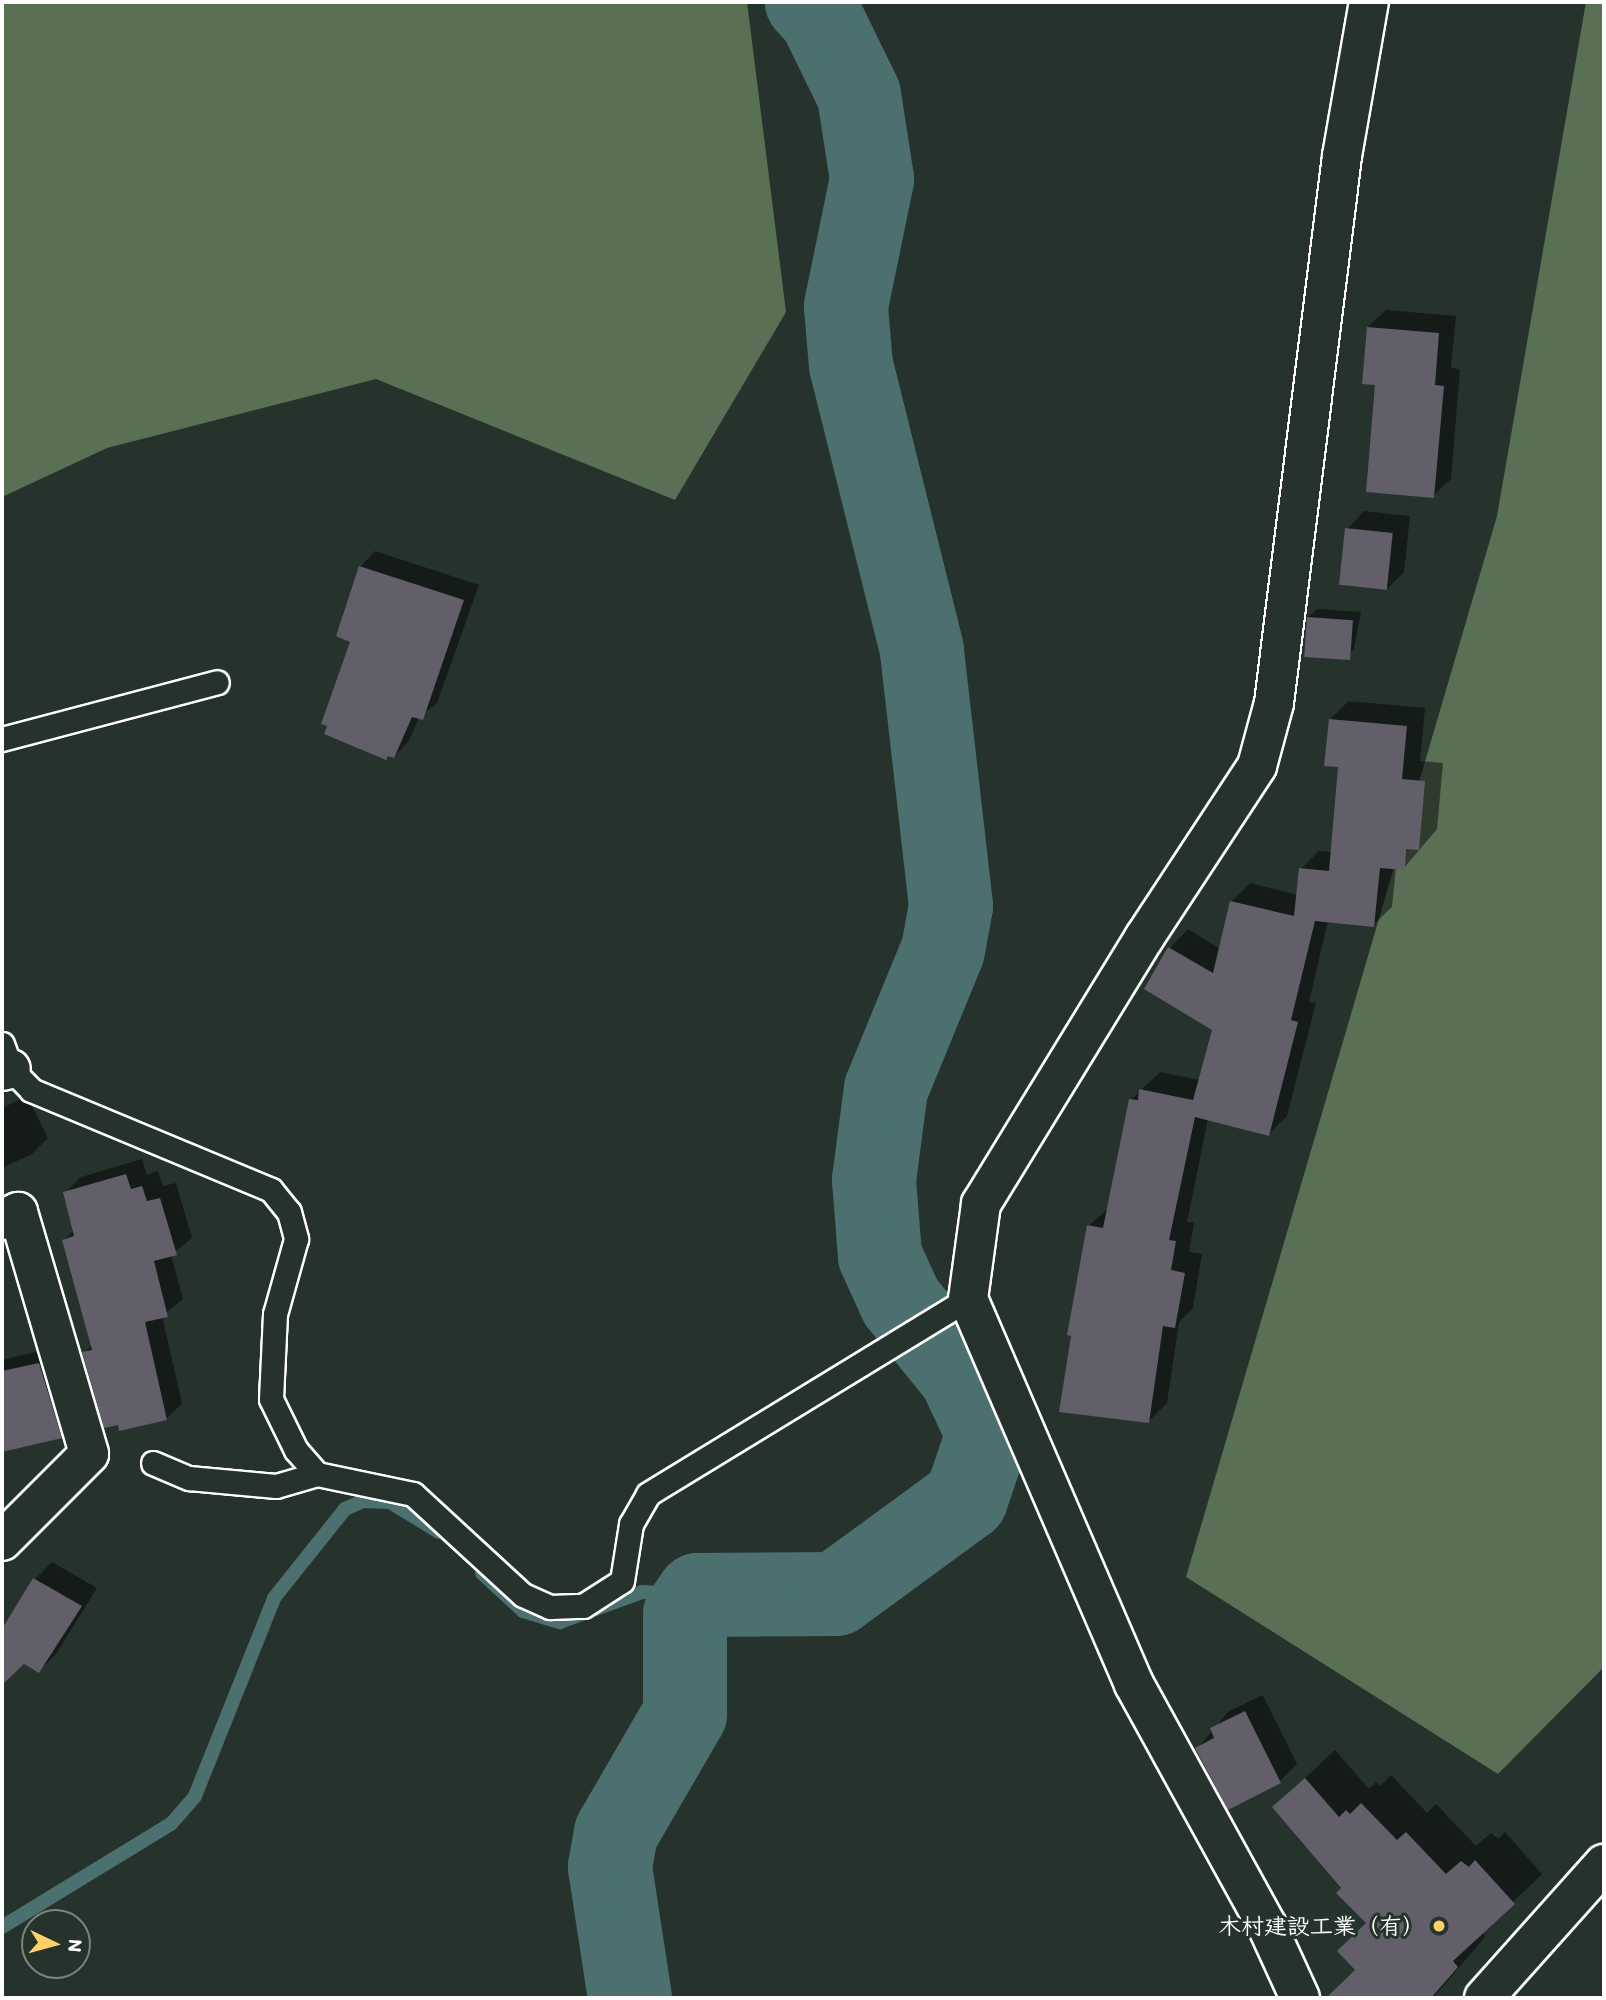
<!DOCTYPE html>
<html>
<head>
<meta charset="utf-8">
<style>
	body { margin:0 }
	#map { position:relative; width:1606px; height:2000px; overflow:hidden; background:#26332d; font-family:Itim,"Klee One",sans-serif }
	div>[style] { position:absolute }
	.green>* { inset:0; background:#597054 }
	.shadow>* { inset:0; background:#0007 }
	.stream>* { height:14px; margin:-7px; padding:0 7px; transform-origin:7px; border-radius:7px; background:#4b706f }
	.river>* { height:84px; margin:-42px; padding:0 42px; transform-origin:42px; border-radius:42px; background:#4b706f }
	.building>* { inset:0; background:#625f6a; transform-origin:0 0 }
	.roads { filter:drop-shadow(2px 0 #fff) drop-shadow(-2px 0 #fff) drop-shadow(0 2px #fff) drop-shadow(0 -2px #fff) }
	.lane>* { height:23px; margin:-11.5px; padding:0 11.5px; transform-origin:11.5px; border-radius:11.5px; background:#26332d }
	.street>* { height:38px; margin:-19px; padding:0 19px; transform-origin:19px; border-radius:19px; background:#26332d }
	.dots>* { width:19px; height:19px; translate:-50% -50%; box-sizing:border-box; border:4px solid #26332d; border-radius:50% }
	span { translate:-50% -50%; white-space:nowrap; text-align:center; line-height:1.15; -webkit-text-stroke:6px #26332d; paint-order:stroke }
	.poi-label { font-size:23px; color:#fff; font-weight:700 }
	.right { translate:-100% -50%; text-align:right }
	.frame { position:absolute; inset:0; border:4px solid #fff; pointer-events:none }
	.north { position:absolute; left:21px; top:1909px; width:70px; height:70px; box-sizing:border-box; background:#26332d; border:2px solid #7d8581; border-radius:50%; rotate:95deg; font-size:19px; font-weight:700; line-height:28px; text-align:center; color:#fff }
	.north::after { content:''; display:block; margin:auto; width:24px; height:32px; background:#ffd166; clip-path:polygon(50% 0,100% 100%,50% 72%,0 100%) }
</style>
</head>
<body>
<div id="map">
	<div class="green">
		<i style="clip-path:polygon(2px 2px,747px 2px,786px 312px,675px 500px,376px 379px,107px 448px,2px 497px)"></i>
		<i style="clip-path:polygon(1586px 2px,1604px 2px,1604px 1667px,1498px 1774px,1186px 1577px,1497px 516px)"></i>
	</div>
	<div class="shadow">
		<i style="clip-path:polygon(1386px 310px,1456px 316px,1451px 368px,1460px 369px,1451px 479px,1433px 496px,1377px 384px,1368px 327px)"></i>
		<i style="clip-path:polygon(1364px 511px,1410px 516px,1404px 572px,1387px 589px,1347px 529px)"></i>
		<i style="clip-path:polygon(375px 551px,479px 585px,437px 703px,419px 717px,409px 741px,394px 756px,352px 641px,360px 567px)"></i>
		<i style="clip-path:polygon(1317px 609px,1361px 612px,1354px 649px,1346px 658px,1308px 617px)"></i>
		<i style="clip-path:polygon(1349px 701px,1425px 708px,1420px 761px,1443px 763px,1437px 829px,1404px 868px,1396px 867px,1392px 907px,1373px 925px,1328px 921px,1309px 1002px,1316px 1003px,1287px 1116px,1268px 1135px,1208px 1119px,1187px 1222px,1194px 1223px,1189px 1252px,1202px 1254px,1193px 1308px,1179px 1322px,1167px 1403px,1149px 1421px,1088px 1226px,1109px 1208px,1131px 1100px,1160px 1072px,1200px 1080px,1214px 1029px,1146px 988px,1170px 948px,1188px 929px,1220px 949px,1231px 902px,1250px 883px,1298px 895px,1301px 869px,1319px 851px,1332px 852px,1340px 765px,1330px 719px)"></i>
		<i style="clip-path:polygon(27px 1096px,48px 1138px,32px 1154px,2px 1168px,2px 1108px)"></i>
		<i style="clip-path:polygon(142px 1159px,147px 1175px,158px 1171px,163px 1186px,176px 1183px,192px 1238px,171px 1255px,183px 1299px,162px 1316px,182px 1403px,166px 1419px,84px 1353px,92px 1345px,64px 1240px,74px 1230px,65px 1193px,81px 1177px)"></i>
		<i style="clip-path:polygon(56px 1347px,77px 1420px,61px 1437px,2px 1451px,2px 1360px)"></i>
		<i style="clip-path:polygon(52px 1562px,97px 1588px,56px 1654px,39px 1671px,23px 1661px,2px 1683px,2px 1632px,35px 1579px)"></i>
		<i style="clip-path:polygon(1263px 1695px,1297px 1764px,1280px 1781px,1197px 1749px,1229px 1711px)"></i>
		<i style="clip-path:polygon(1335px 1750px,1369px 1789px,1376px 1782px,1380px 1786px,1391px 1775px,1427px 1813px,1436px 1804px,1476px 1846px,1491px 1833px,1498px 1839px,1505px 1832px,1542px 1874px,1482px 1932px,1485px 1937px,1433px 1998px,1331px 1998px,1358px 1970px,1368px 1922px,1274px 1807px)"></i>
	</div>
	<div class="stream">
		<i style="left:482px;top:1573px;width:56px;rotate:42.8deg"></i>
		<i style="left:523px;top:1611px;width:39px;rotate:17deg"></i>
		<i style="left:560px;top:1622px;width:87px;rotate:-20.1deg"></i>
		<i style="left:642px;top:1592px;width:56px;rotate:3.1deg"></i>
		<i style="left:2px;top:1927px;width:198px;rotate:-31.4deg"></i>
		<i style="left:171px;top:1824px;width:37px;rotate:-49deg"></i>
		<i style="left:195px;top:1796px;width:213px;rotate:-68.2deg"></i>
		<i style="left:274px;top:1598px;width:114px;rotate:-51.4deg"></i>
		<i style="left:345px;top:1509px;width:20px;rotate:-24deg"></i>
		<i style="left:363px;top:1501px;width:27px;rotate:2deg"></i>
		<i style="left:390px;top:1502px;width:57px;rotate:31.5deg"></i>
	</div>
	<div class="river">
		<i style="left:630px;top:1998px;width:133px;rotate:-98.7deg"></i>
		<i style="left:610px;top:1867px;width:35px;rotate:-80deg"></i>
		<i style="left:616px;top:1833px;width:138px;rotate:-59.9deg"></i>
		<i style="left:685px;top:1714px;width:100px;rotate:-90deg"></i>
		<i style="left:685px;top:1614px;width:23px;rotate:-56deg"></i>
		<i style="left:698px;top:1595px;width:138px;rotate:-0.4deg"></i>
		<i style="left:836px;top:1594px;width:161px;rotate:-36.2deg"></i>
		<i style="left:966px;top:1499px;width:69px;rotate:-71.3deg"></i>
		<i style="left:988px;top:1434px;width:64px;rotate:-115deg"></i>
		<i style="left:961px;top:1376px;width:95px;rotate:-129deg"></i>
		<i style="left:901px;top:1302px;width:51px;rotate:-114.5deg"></i>
		<i style="left:880px;top:1256px;width:76px;rotate:-94.5deg"></i>
		<i style="left:874px;top:1180px;width:92px;rotate:-82.5deg"></i>
		<i style="left:886px;top:1089px;width:150px;rotate:-67.7deg"></i>
		<i style="left:943px;top:950px;width:45px;rotate:-79.7deg"></i>
		<i style="left:951px;top:906px;width:258px;rotate:-96.5deg"></i>
		<i style="left:922px;top:650px;width:293px;rotate:-104deg"></i>
		<i style="left:851px;top:366px;width:60px;rotate:-94.8deg"></i>
		<i style="left:846px;top:306px;width:130px;rotate:-78.4deg"></i>
		<i style="left:872px;top:179px;width:85px;rotate:-98.8deg"></i>
		<i style="left:859px;top:95px;width:87px;rotate:-116deg"></i>
		<i style="left:821px;top:17px;width:21px;rotate:-133deg"></i>
	</div>
	<div class="building">
		<i style="clip-path:polygon(1367px 327px,1439px 333px,1435px 385px,1444px 386px,1434px 498px,1366px 492px,1375px 385px,1362px 384px)"></i>
		<i style="left:1345px;top:528px;width:48px;height:57px;rotate:6deg"></i>
		<i style="clip-path:polygon(359px 566px,464px 600px,423px 720px,412px 717px,394px 758px,388px 756px,386px 760px,324px 734px,327px 726px,321px 724px,350px 642px,336px 636px)"></i>
		<i style="left:1307px;top:617px;width:46px;height:40px;rotate:4deg"></i>
		<i style="clip-path:polygon(1329px 719px,1407px 726px,1402px 779px,1425px 781px,1419px 850px,1406px 849px,1405px 870px,1380px 868px,1374px 927px,1315px 921px,1291px 1020px,1298px 1022px,1269px 1136px,1195px 1117px,1169px 1240px,1176px 1241px,1171px 1270px,1185px 1273px,1175px 1328px,1163px 1326px,1149px 1423px,1059px 1412px,1071px 1336px,1067px 1335px,1087px 1225px,1103px 1228px,1129px 1099px,1138px 1100px,1139px 1089px,1193px 1100px,1212px 1030px,1144px 989px,1168px 947px,1213px 973px,1230px 901px,1294px 916px,1299px 868px,1329px 871px,1338px 767px,1324px 766px)"></i>
		<i style="clip-path:polygon(126px 1174px,131px 1189px,142px 1186px,147px 1201px,160px 1198px,177px 1255px,154px 1261px,168px 1317px,145px 1322px,167px 1420px,119px 1431px,118px 1425px,104px 1428px,82px 1352px,92px 1350px,62px 1240px,74px 1236px,63px 1192px)"></i>
		<i style="clip-path:polygon(39px 1363px,62px 1438px,2px 1452px,2px 1371px)"></i>
		<i style="clip-path:polygon(33px 1578px,82px 1606px,39px 1673px,24px 1664px,2px 1685px,2px 1629px)"></i>
		<i style="clip-path:polygon(1245px 1711px,1281px 1783px,1228px 1810px,1195px 1748px,1214px 1738px,1210px 1728px)"></i>
		<i style="clip-path:polygon(1305px 1778px,1339px 1817px,1346px 1810px,1350px 1814px,1361px 1803px,1397px 1840px,1406px 1832px,1446px 1874px,1461px 1861px,1469px 1867px,1475px 1860px,1515px 1904px,1453px 1961px,1458px 1967px,1431px 1998px,1326px 1998px,1355px 1970px,1337px 1951px,1366px 1923px,1336px 1893px,1341px 1888px,1272px 1807px)"></i>
	</div>
	<div class="roads">
		<div class="lane">
			<i style="left:2px;top:739px;width:222px;rotate:-14.8deg"></i>
			<i style="left:2px;top:1044px;width:27px;rotate:70deg"></i>
			<i style="left:11px;top:1069px;width:29px;rotate:46deg"></i>
			<i style="left:31px;top:1090px;width:260px;rotate:22.6deg"></i>
			<i style="left:271px;top:1190px;width:28px;rotate:51deg"></i>
			<i style="left:289px;top:1212px;width:28px;rotate:75deg"></i>
			<i style="left:296px;top:1239px;width:78px;rotate:105.6deg"></i>
			<i style="left:275px;top:1314px;width:85px;rotate:92.7deg"></i>
			<i style="left:271px;top:1399px;width:57px;rotate:63.9deg"></i>
			<i style="left:296px;top:1450px;width:32px;rotate:49deg"></i>
			<i style="left:317px;top:1474px;width:98px;rotate:11.8deg"></i>
			<i style="left:413px;top:1494px;width:149px;rotate:42.6deg"></i>
			<i style="left:523px;top:1595px;width:30px;rotate:24deg"></i>
			<i style="left:550px;top:1607px;width:33px;rotate:-2deg"></i>
			<i style="left:583px;top:1606px;width:46px;rotate:-32.7deg"></i>
			<i style="left:622px;top:1581px;width:58px;rotate:-81deg"></i>
			<i style="left:631px;top:1524px;width:34px;rotate:-60deg"></i>
			<i style="left:648px;top:1494px;width:375px;rotate:-31.4deg"></i>
			<i style="left:153px;top:1463px;width:39px;rotate:23deg"></i>
			<i style="left:189px;top:1478px;width:87px;rotate:5.3deg"></i>
			<i style="left:276px;top:1486px;width:43px;rotate:-16.3deg"></i>
		</div>
		<div class="street">
			<i style="left:2px;top:1071px;width:9px;rotate:-13deg"></i>
			<i style="left:2px;top:1220px;width:18px;rotate:-27deg"></i>
			<i style="left:18px;top:1212px;width:252px;rotate:73.6deg"></i>
			<i style="left:89px;top:1454px;width:123px;rotate:135deg"></i>
			<i style="left:1300px;top:1998px;width:79px;rotate:-114.6deg"></i>
			<i style="left:1267px;top:1926px;width:276px;rotate:-118.8deg"></i>
			<i style="left:1134px;top:1684px;width:419px;rotate:-113.3deg"></i>
			<i style="left:968px;top:1299px;width:96px;rotate:-82.2deg"></i>
			<i style="left:981px;top:1204px;width:312px;rotate:-58.5deg"></i>
			<i style="left:1144px;top:938px;width:206px;rotate:-56.7deg"></i>
			<i style="left:1257px;top:766px;width:65px;rotate:-74.9deg"></i>
			<i style="left:1274px;top:703px;width:551px;rotate:-82.91deg"></i>
			<i style="left:1342px;top:156px;width:156px;rotate:-80.1deg"></i>
			<i style="left:1484px;top:1998px;width:180px;rotate:-48.2deg"></i>
		</div>
	</div>
	<div class="dots">
		<i style="left:1439px;top:1926px;background:#ffd166"></i>
	</div>
	<div class="poi-label">
		<span class="right" style="left:1425px;top:1926px">木村建設工業（有）</span>
	</div>
	<div class="frame"></div>
	<div class="north">N</div>
</div>
</body>
</html>
